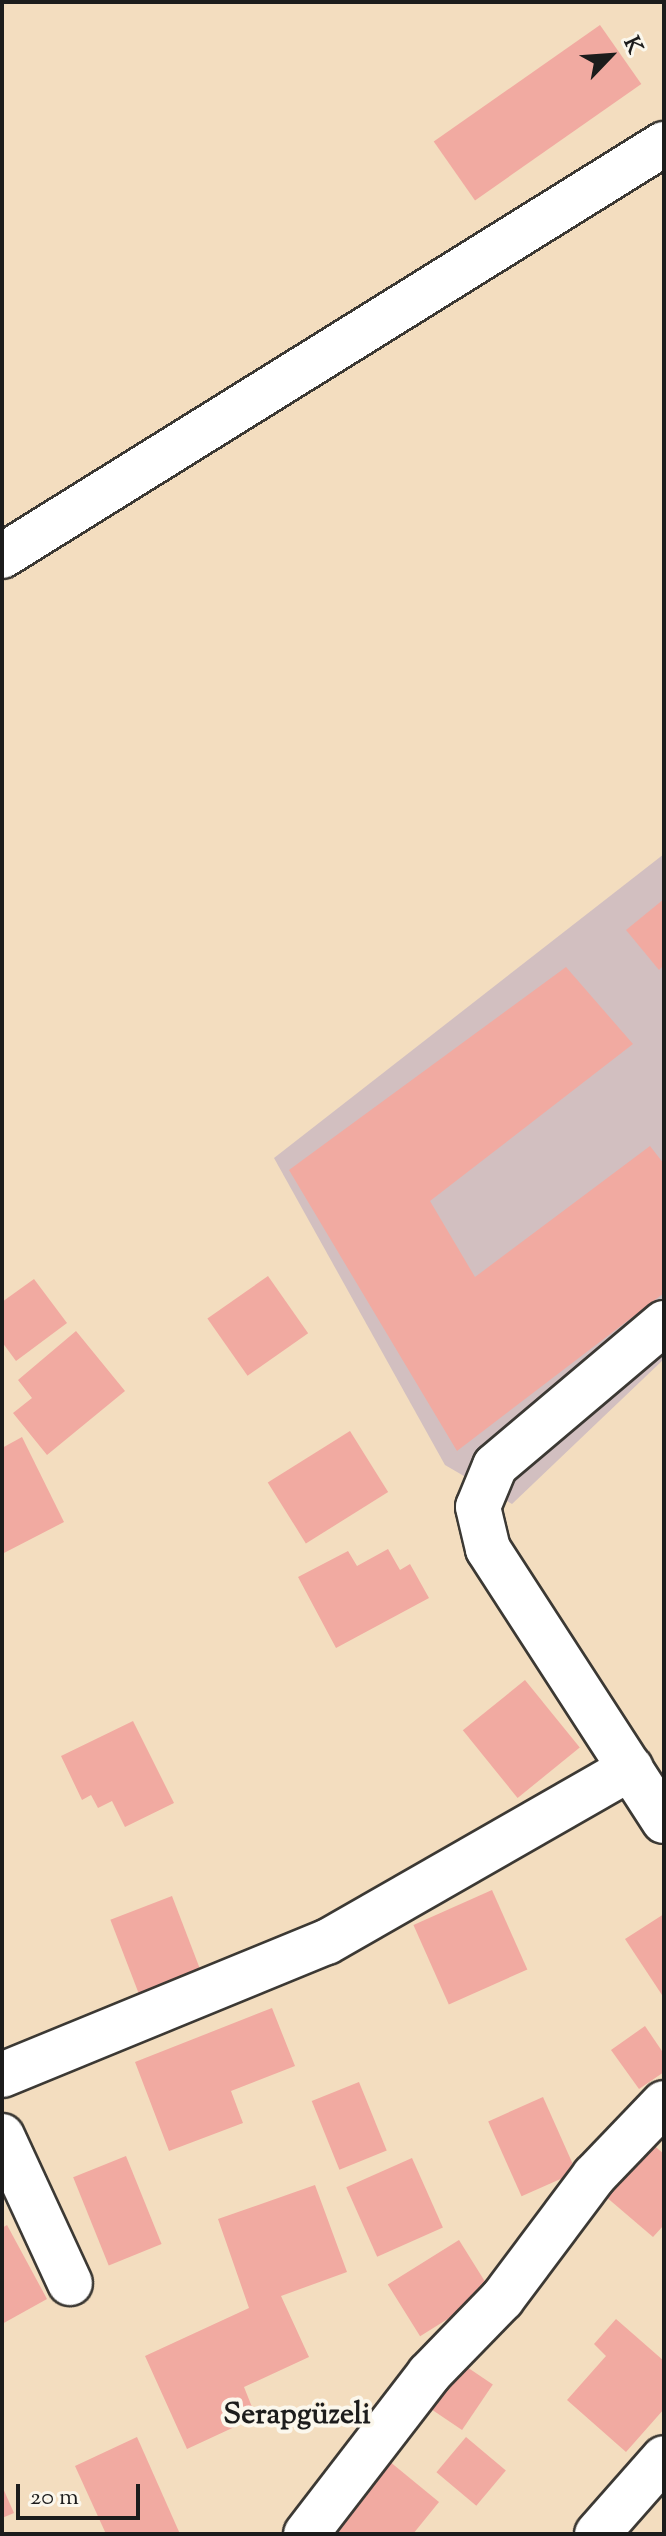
<!DOCTYPE html>
<html>
<head>
<meta charset="utf-8">
<style>
	body { margin:0 }
	#map { position:relative; width:666px; height:2536px; overflow:hidden; background:#f3ddbf; font-family:"Sorts Mill Goudy",serif }
	div>[style] { position:absolute }
	.industrial>* { inset:0; background:#d2bfc0 }
	.building>* { inset:0; background:#f1aaa1; transform-origin:0 0 }
	.roads { filter:drop-shadow(2px 0 #3c3934) drop-shadow(-2px 0 #3c3934) drop-shadow(0 2px #3c3934) drop-shadow(0 -2px #3c3934) }
	.street>* { height:44px; margin:-22px; padding:0 22px; transform-origin:22px; border-radius:22px; background:#fff }
	span { translate:-50% -50%; white-space:nowrap; text-align:center; line-height:1.15; -webkit-text-stroke:8px #fbf7ec; paint-order:stroke }
	.neighbourhood-label { font-size:30px; color:#1c1c1c; font-weight:700 }
	.frame { position:absolute; inset:0; border:4px solid #1c1c1c; pointer-events:none }
	.north { position:absolute; left:570px; top:16px; width:80px; height:80px; -webkit-text-stroke:6px #fbf7ec; paint-order:stroke; rotate:65deg; font-size:22px; font-weight:700; line-height:32px; text-align:center; color:#1c1c1c }
	.north::after { content:''; display:block; margin:auto; width:28px; height:36px; background:#1c1c1c; clip-path:polygon(50% 0,100% 100%,50% 72%,0 100%) }
	.scale { position:absolute; left:16px; top:2484px; width:124px; height:36px; box-sizing:border-box; border:4px solid #1c1c1c; border-top:0; padding-left:10px; font-size:24px; line-height:28px; white-space:nowrap; color:#1c1c1c; -webkit-text-stroke:6px #fbf7ec; paint-order:stroke }
</style>
</head>
<body>
<div id="map">
	<div class="industrial">
		<i style="clip-path:polygon(664px 854px,664px 1359px,512px 1504px,445px 1465px,274px 1158px)"></i>
	</div>
	<div class="building">
		<i style="left:600px;top:25px;width:72px;height:203px;rotate:55deg"></i>
		<i style="clip-path:polygon(664px 899px,664px 965px,659px 970px,626px 930px)"></i>
		<i style="clip-path:polygon(566px 967px,633px 1044px,430px 1201px,475px 1277px,650px 1146px,664px 1164px,664px 1293px,457px 1451px,289px 1170px)"></i>
		<i style="left:268px;top:1276px;width:70px;height:74px;rotate:55deg"></i>
		<i style="clip-path:polygon(34px 1279px,67px 1323px,16px 1361px,2px 1342px,2px 1302px)"></i>
		<i style="clip-path:polygon(76px 1331px,125px 1391px,47px 1455px,13px 1413px,32px 1398px,18px 1380px)"></i>
		<i style="left:350px;top:1431px;width:72px;height:97px;rotate:58deg"></i>
		<i style="clip-path:polygon(22px 1437px,64px 1522px,2px 1554px,2px 1448px)"></i>
		<i style="clip-path:polygon(388px 1549px,400px 1570px,410px 1564px,429px 1598px,336px 1648px,298px 1577px,348px 1551px,357px 1566px)"></i>
		<i style="left:525px;top:1680px;width:87px;height:80px;rotate:51deg"></i>
		<i style="clip-path:polygon(133px 1721px,174px 1803px,125px 1827px,112px 1801px,98px 1808px,91px 1795px,82px 1800px,61px 1756px)"></i>
		<i style="left:492px;top:1890px;width:87px;height:86px;rotate:66deg"></i>
		<i style="left:172px;top:1896px;width:84px;height:66px;rotate:69deg"></i>
		<i style="clip-path:polygon(664px 1914px,664px 1998px,625px 1939px)"></i>
		<i style="clip-path:polygon(272px 2008px,295px 2066px,231px 2091px,243px 2123px,169px 2151px,135px 2062px)"></i>
		<i style="clip-path:polygon(645px 2026px,664px 2054px,664px 2072px,639px 2089px,611px 2050px)"></i>
		<i style="left:359px;top:2082px;width:74px;height:51px;rotate:68deg"></i>
		<i style="left:543px;top:2097px;width:82px;height:60px;rotate:66deg"></i>
		<i style="clip-path:polygon(651px 2143px,664px 2154px,664px 2225px,653px 2237px,605px 2196px)"></i>
		<i style="left:126px;top:2156px;width:95px;height:57px;rotate:68deg"></i>
		<i style="left:412px;top:2158px;width:76px;height:72px;rotate:66deg"></i>
		<i style="clip-path:polygon(315px 2185px,347px 2272px,281px 2296px,309px 2357px,244px 2387px,256px 2417px,187px 2449px,145px 2356px,249px 2308px,218px 2219px)"></i>
		<i style="clip-path:polygon(7px 2225px,47px 2299px,2px 2324px,2px 2228px)"></i>
		<i style="left:459px;top:2240px;width:61px;height:84px;rotate:58deg"></i>
		<i style="clip-path:polygon(616px 2319px,664px 2361px,664px 2409px,626px 2452px,567px 2400px,606px 2356px,594px 2344px)"></i>
		<i style="left:458px;top:2361px;width:42px;height:55px;rotate:34deg"></i>
		<i style="clip-path:polygon(137px 2437px,180px 2534px,106px 2534px,75px 2466px)"></i>
		<i style="left:466px;top:2437px;width:52px;height:46px;rotate:40deg"></i>
		<i style="clip-path:polygon(389px 2461px,439px 2502px,413px 2534px,329px 2534px)"></i>
		<i style="clip-path:polygon(2px 2486px,14px 2513px,2px 2518px)"></i>
	</div>
	<div class="roads">
		<div class="street">
			<i style="left:2px;top:556px;width:780px;rotate:-31.9deg"></i>
			<i style="left:664px;top:1323px;width:221px;rotate:139.8deg"></i>
			<i style="left:495px;top:1466px;width:44px;rotate:112.5deg"></i>
			<i style="left:478px;top:1507px;width:43px;rotate:76.6deg"></i>
			<i style="left:488px;top:1549px;width:324px;rotate:57.1deg"></i>
			<i style="left:2px;top:2075px;width:351px;rotate:-22.3deg"></i>
			<i style="left:327px;top:1942px;width:350px;rotate:-29.8deg"></i>
			<i style="left:2px;top:2136px;width:162px;rotate:65.2deg"></i>
			<i style="left:306px;top:2534px;width:202px;rotate:-52.4deg"></i>
			<i style="left:429px;top:2374px;width:105px;rotate:-45.8deg"></i>
			<i style="left:502px;top:2299px;width:154px;rotate:-53.2deg"></i>
			<i style="left:594px;top:2176px;width:101px;rotate:-46.2deg"></i>
			<i style="left:597px;top:2534px;width:101px;rotate:-48.6deg"></i>
		</div>
	</div>
	<div class="neighbourhood-label">
		<span style="left:297px;top:2416px">Serapgüzeli</span>
	</div>
	<div class="frame"></div>
	<div class="north">K</div>
	<div class="scale">20 m</div>
</div>
</body>
</html>
